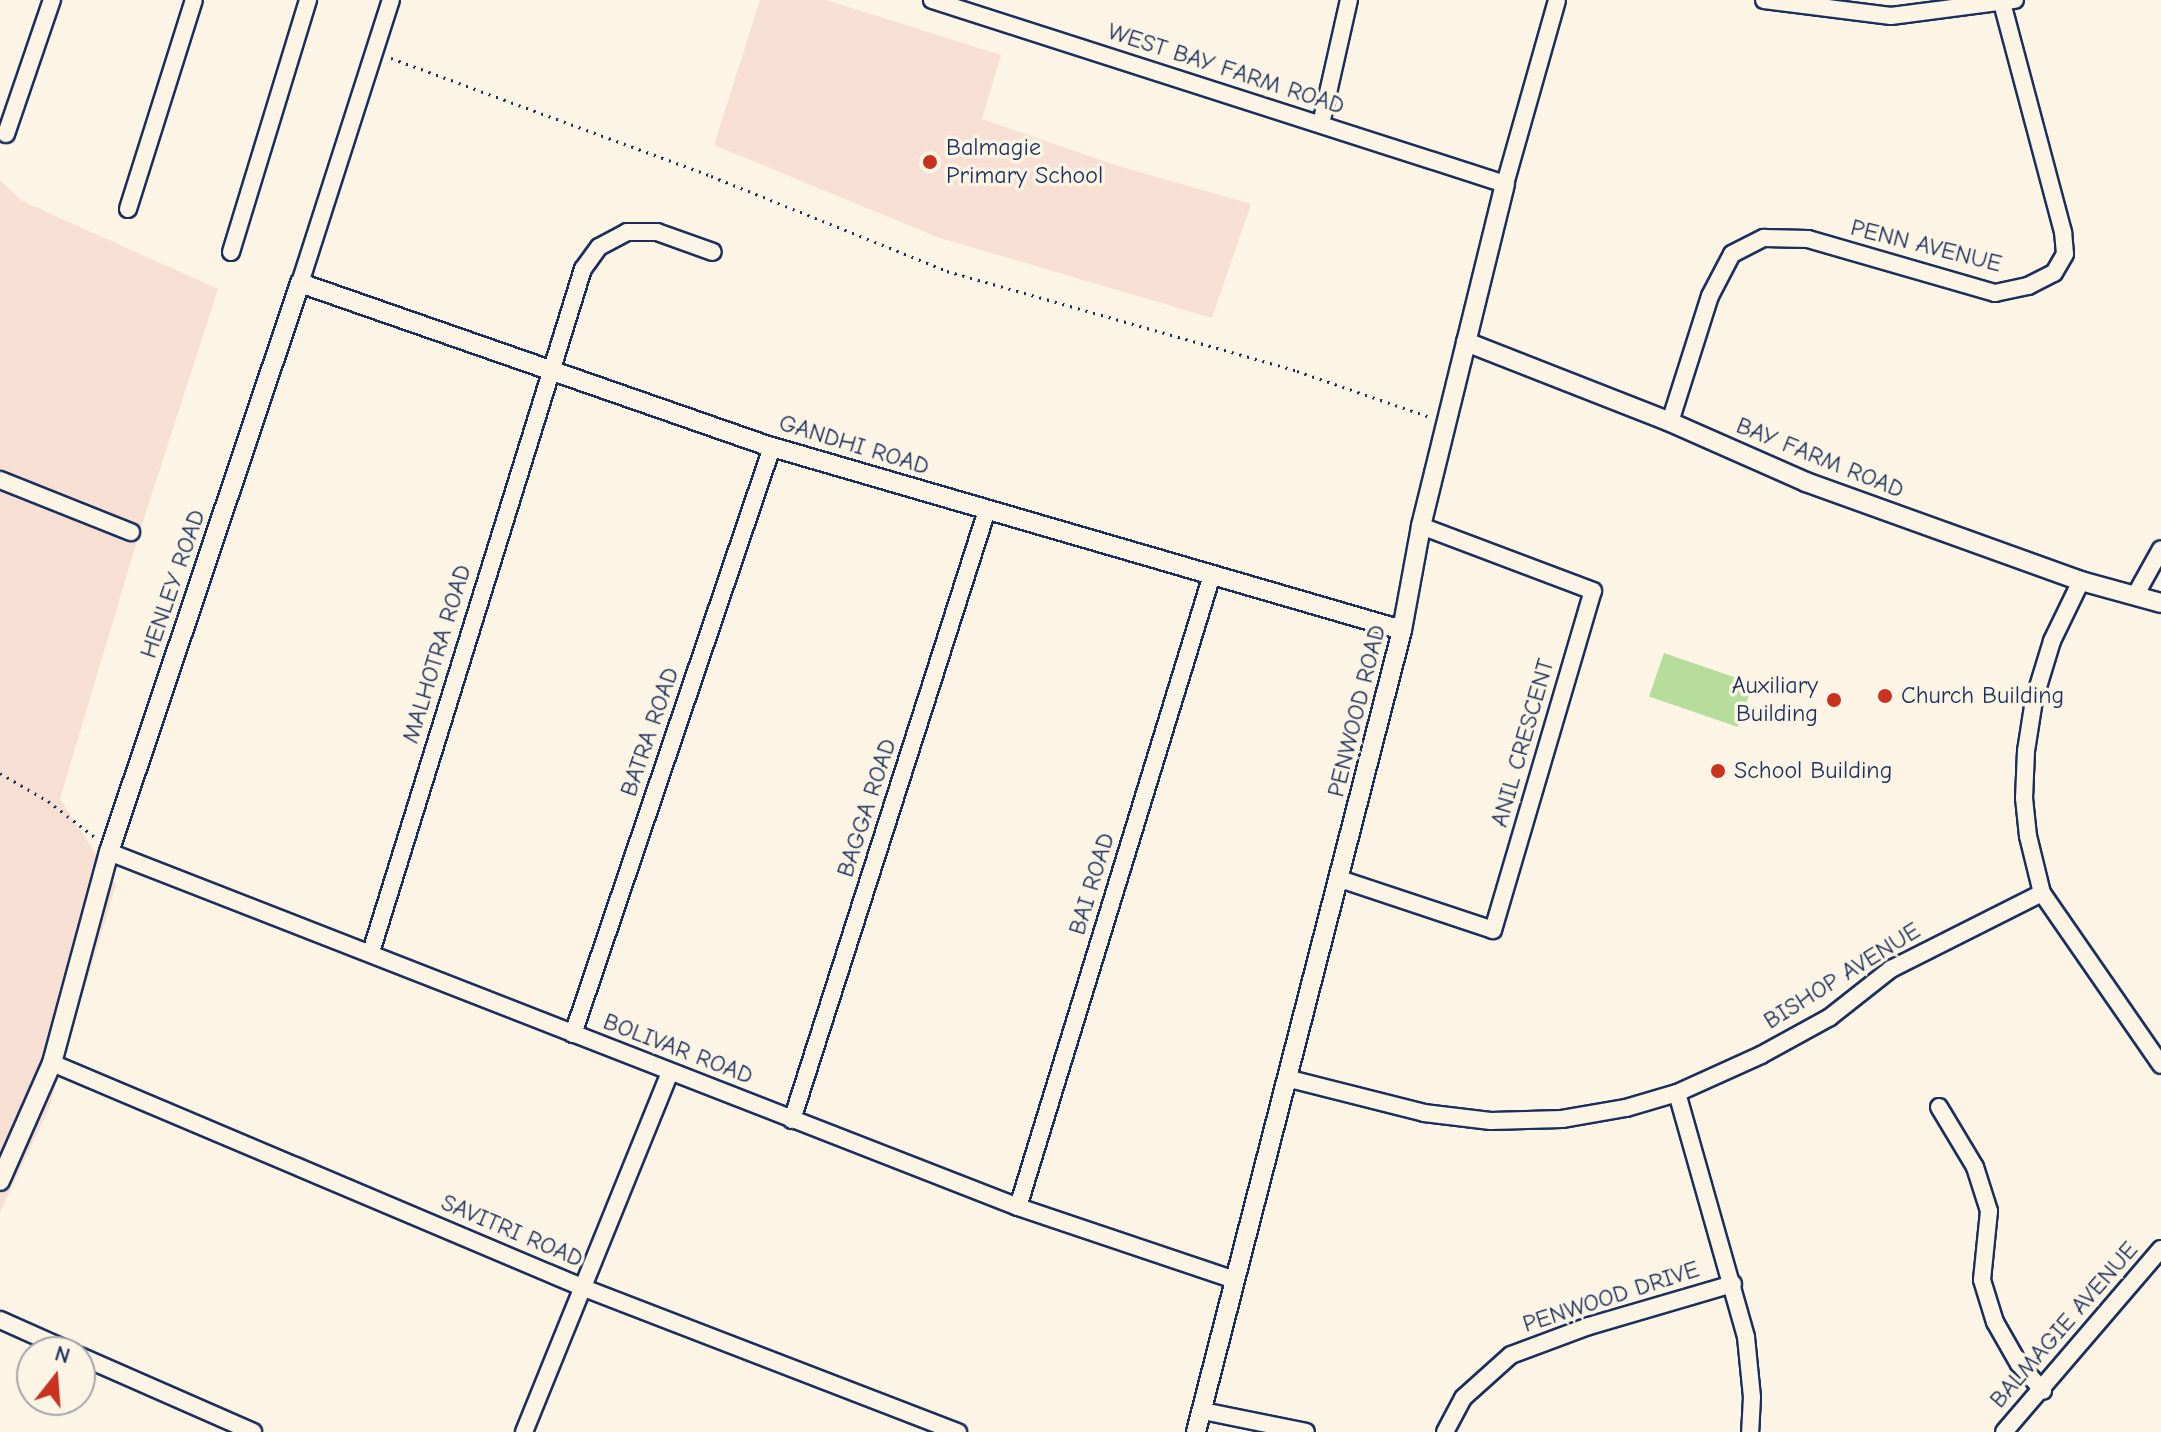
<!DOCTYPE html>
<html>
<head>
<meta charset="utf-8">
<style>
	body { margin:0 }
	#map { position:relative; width:2161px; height:1432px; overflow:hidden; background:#fcf5e5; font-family:"Comic Neue",sans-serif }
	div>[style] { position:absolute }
	.built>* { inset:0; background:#f7e0d3 }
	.green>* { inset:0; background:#b6dd99; transform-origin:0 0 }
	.path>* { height:3px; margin-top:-1.5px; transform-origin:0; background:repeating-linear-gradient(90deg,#1b2f5e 0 2px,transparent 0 8px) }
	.roads { filter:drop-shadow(2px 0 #1b2f5e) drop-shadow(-2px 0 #1b2f5e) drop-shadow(0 2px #1b2f5e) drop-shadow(0 -2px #1b2f5e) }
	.minor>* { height:16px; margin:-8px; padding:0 8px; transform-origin:8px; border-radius:8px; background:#fcf5e5 }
	.tertiary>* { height:18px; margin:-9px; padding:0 9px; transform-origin:9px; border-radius:9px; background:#fcf5e5 }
	.dots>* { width:22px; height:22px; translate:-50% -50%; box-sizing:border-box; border:4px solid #fcf5e5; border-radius:50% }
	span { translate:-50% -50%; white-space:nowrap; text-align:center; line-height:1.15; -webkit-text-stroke:7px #fcf5e5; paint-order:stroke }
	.street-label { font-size:24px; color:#1b2f5e }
	.poi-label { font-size:24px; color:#1b2f5e }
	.left { translate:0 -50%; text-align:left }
	.right { translate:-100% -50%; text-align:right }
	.north { position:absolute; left:16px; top:1336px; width:80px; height:80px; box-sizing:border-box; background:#fcf5e5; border:2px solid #a2a6af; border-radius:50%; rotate:17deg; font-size:22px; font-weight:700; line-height:32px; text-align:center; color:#1b2f5e }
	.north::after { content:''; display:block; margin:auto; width:28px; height:36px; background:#c8321e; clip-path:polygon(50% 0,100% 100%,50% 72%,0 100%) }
</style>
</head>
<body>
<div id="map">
	<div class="built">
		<i style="clip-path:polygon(760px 0,826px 0,1001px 55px,982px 119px,1118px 166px,1251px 204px,1212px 318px,937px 237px,714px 145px)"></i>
		<i style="clip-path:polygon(0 180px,22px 201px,218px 289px,139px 534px,60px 799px,116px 885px,49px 1108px,0 1212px)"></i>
	</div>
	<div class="green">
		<i style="left:1664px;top:653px;width:94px;height:46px;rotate:19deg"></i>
	</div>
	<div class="path">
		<i style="left:391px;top:58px;width:341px;rotate:20.2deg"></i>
		<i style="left:711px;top:176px;width:254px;rotate:21.9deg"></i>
		<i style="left:947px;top:271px;width:364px;rotate:15.9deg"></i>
		<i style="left:1297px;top:371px;width:141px;rotate:19.1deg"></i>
		<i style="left:0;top:773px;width:56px;rotate:30.3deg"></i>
		<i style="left:48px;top:801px;width:61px;rotate:37.6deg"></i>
	</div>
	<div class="roads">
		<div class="minor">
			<i style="left:932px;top:0;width:602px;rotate:17.8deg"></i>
			<i style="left:1505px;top:184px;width:191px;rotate:-74.2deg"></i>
			<i style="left:1764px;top:0;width:128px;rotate:7.2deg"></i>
			<i style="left:1891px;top:16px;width:125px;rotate:-7.4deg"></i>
			<i style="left:1321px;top:124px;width:127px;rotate:-77.3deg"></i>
			<i style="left:6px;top:134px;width:142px;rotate:-71.1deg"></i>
			<i style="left:128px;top:209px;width:219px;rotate:-72.5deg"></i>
			<i style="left:231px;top:252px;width:264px;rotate:-73deg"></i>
			<i style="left:300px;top:283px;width:297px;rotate:-72.2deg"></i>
			<i style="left:1670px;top:422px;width:132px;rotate:-72.4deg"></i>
			<i style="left:1710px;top:296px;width:47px;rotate:-62.4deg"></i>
			<i style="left:1732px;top:254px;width:36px;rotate:-27deg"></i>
			<i style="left:1764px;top:238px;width:44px;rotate:1.3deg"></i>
			<i style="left:1808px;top:239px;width:195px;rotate:16.1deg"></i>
			<i style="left:1995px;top:293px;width:34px;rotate:-12deg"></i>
			<i style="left:2028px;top:286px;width:29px;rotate:-27deg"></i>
			<i style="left:2054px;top:273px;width:22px;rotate:-60deg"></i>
			<i style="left:2065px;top:254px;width:22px;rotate:-95deg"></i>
			<i style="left:2063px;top:232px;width:238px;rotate:-104.9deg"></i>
			<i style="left:0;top:480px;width:141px;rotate:21.7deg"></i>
			<i style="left:2081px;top:581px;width:67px;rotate:115.8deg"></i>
			<i style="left:2052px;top:641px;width:62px;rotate:107deg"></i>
			<i style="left:2034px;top:700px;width:52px;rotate:98.9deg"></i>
			<i style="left:2026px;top:751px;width:47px;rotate:92.4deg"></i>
			<i style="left:2024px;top:798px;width:38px;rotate:84deg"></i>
			<i style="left:2028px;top:836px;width:59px;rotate:76.2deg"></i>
			<i style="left:2042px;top:893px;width:209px;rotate:55.3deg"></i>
			<i style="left:2136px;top:594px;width:51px;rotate:-60.9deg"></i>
			<i style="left:109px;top:852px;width:976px;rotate:21.33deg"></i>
			<i style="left:1018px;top:1207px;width:229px;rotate:18.6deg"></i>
			<i style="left:1340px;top:879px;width:161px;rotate:18.4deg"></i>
			<i style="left:1493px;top:930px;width:353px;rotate:-73.6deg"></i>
			<i style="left:1593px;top:591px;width:184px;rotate:-159.3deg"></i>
			<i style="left:371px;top:952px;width:715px;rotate:-72.76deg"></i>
			<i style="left:583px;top:269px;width:27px;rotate:-54deg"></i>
			<i style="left:599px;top:247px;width:32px;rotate:-28deg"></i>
			<i style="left:627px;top:232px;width:30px"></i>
			<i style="left:657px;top:232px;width:59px;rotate:19.7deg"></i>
			<i style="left:573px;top:1034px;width:620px;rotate:-71.27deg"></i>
			<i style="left:52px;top:1063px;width:578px;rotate:22.93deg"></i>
			<i style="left:584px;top:1288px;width:401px;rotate:21.1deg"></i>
			<i style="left:1290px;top:1079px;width:138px;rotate:14.2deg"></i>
			<i style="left:1424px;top:1113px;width:67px;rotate:6.8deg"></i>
			<i style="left:1491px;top:1121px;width:71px;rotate:-1.6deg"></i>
			<i style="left:1562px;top:1119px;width:65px;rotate:-9.8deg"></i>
			<i style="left:1626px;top:1108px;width:53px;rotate:-16.4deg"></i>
			<i style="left:1677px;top:1093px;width:92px;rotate:-24.3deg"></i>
			<i style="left:1761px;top:1055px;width:79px;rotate:-28.8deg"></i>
			<i style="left:1830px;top:1017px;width:78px;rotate:-38.2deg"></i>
			<i style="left:1891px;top:969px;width:169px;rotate:-26.7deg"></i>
			<i style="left:1677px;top:1093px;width:254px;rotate:74.2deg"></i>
			<i style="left:1746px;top:1337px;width:60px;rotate:84.3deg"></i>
			<i style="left:1752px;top:1397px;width:35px;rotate:93deg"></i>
			<i style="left:1939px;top:1107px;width:70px;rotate:59deg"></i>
			<i style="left:1975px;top:1167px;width:46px;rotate:72.3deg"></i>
			<i style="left:1989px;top:1211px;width:69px;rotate:95.8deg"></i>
			<i style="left:1982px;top:1280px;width:44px;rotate:72.8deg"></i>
			<i style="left:1995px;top:1322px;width:48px;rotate:60.3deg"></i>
			<i style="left:2019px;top:1364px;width:36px;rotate:48deg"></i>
			<i style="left:792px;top:1120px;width:640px;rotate:-72.27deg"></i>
			<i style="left:1018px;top:1207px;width:661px;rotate:-72.94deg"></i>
			<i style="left:0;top:1320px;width:79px;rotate:24deg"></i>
			<i style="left:80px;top:1356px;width:189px;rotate:23.7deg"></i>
			<i style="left:1203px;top:1411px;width:105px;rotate:11.5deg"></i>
			<i style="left:524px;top:1432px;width:388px;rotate:-67.9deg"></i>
			<i style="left:1445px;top:1432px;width:38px;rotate:-62deg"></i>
			<i style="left:1463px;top:1398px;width:64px;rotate:-41.9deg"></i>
			<i style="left:1511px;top:1355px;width:83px;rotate:-20.4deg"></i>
			<i style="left:1589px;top:1326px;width:150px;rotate:-16.3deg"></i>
			<i style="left:2004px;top:1432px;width:241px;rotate:-49.4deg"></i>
		</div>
		<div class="tertiary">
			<i style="left:1466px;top:342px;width:219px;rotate:21.4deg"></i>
			<i style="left:1670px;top:422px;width:149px;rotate:23.8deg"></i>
			<i style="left:1806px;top:482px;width:292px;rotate:19.8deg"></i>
			<i style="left:2081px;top:581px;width:83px;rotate:15.4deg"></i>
			<i style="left:0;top:1181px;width:129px;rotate:-66.2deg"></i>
			<i style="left:52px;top:1063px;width:219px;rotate:-74.9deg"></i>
			<i style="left:109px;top:852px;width:600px;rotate:-71.44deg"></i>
			<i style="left:300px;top:283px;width:500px;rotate:19.2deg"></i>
			<i style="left:772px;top:447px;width:656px;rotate:16.2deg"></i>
			<i style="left:1196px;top:1432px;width:828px;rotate:-75.59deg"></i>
			<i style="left:1402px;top:630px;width:106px;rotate:-79.6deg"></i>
			<i style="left:1421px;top:526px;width:352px;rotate:-76.2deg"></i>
		</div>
	</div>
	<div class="dots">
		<i style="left:930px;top:162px;background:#c8321e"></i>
		<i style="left:1885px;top:696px;background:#c8321e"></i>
		<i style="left:1834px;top:700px;background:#c8321e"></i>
		<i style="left:1718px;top:771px;background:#c8321e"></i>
	</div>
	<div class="street-label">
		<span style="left:1226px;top:69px;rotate:18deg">WEST BAY FARM ROAD</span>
		<span style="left:1926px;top:246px;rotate:14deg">PENN AVENUE</span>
		<span style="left:854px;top:445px;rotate:17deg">GANDHI ROAD</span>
		<span style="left:1820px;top:458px;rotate:22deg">BAY FARM ROAD</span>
		<span style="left:173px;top:584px;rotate:-71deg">HENLEY ROAD</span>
		<span style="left:437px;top:654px;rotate:-73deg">MALHOTRA ROAD</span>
		<span style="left:1357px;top:711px;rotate:-76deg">PENWOOD ROAD</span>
		<span style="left:650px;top:732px;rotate:-71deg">BATRA ROAD</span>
		<span style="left:1523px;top:743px;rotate:-74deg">ANIL CRESCENT</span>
		<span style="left:867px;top:808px;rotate:-72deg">BAGGA ROAD</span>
		<span style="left:1092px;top:884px;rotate:-73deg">BAI ROAD</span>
		<span style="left:1842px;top:976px;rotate:-32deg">BISHOP AVENUE</span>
		<span style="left:678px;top:1049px;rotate:21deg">BOLIVAR ROAD</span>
		<span style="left:512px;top:1231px;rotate:23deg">SAVITRI ROAD</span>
		<span style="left:1611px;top:1297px;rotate:-18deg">PENWOOD DRIVE</span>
		<span style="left:2064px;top:1325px;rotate:-49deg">BALMAGIE AVENUE</span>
	</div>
	<div class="poi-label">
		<span class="left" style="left:946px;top:162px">Balmagie<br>Primary School</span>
		<span class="right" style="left:1818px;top:700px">Auxiliary<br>Building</span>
		<span class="left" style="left:1901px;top:696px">Church Building</span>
		<span class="left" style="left:1734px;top:771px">School Building</span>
	</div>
	<div class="north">N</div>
</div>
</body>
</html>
